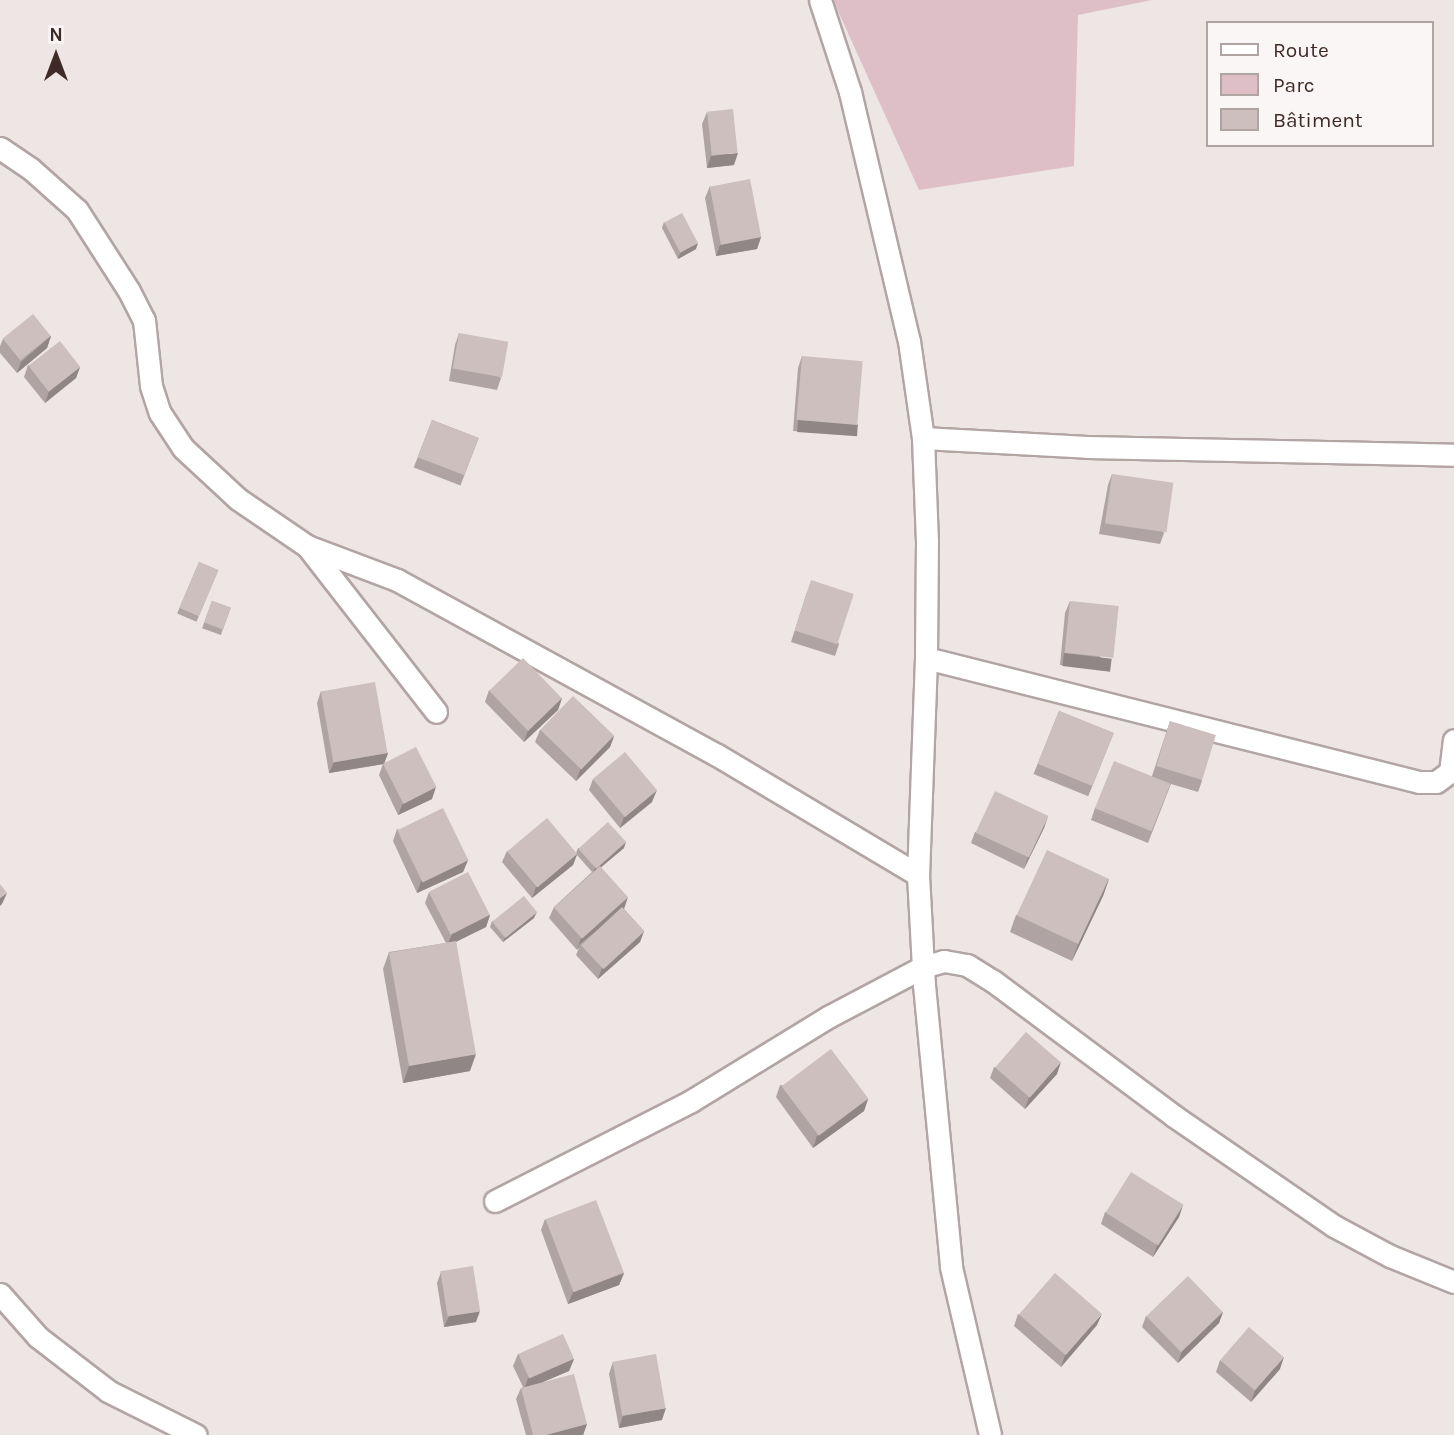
<!DOCTYPE html>
<html>
<head>
<meta charset="utf-8">
<style>
	body { margin:0 }
	#map { position:relative; width:1454px; height:1435px; overflow:hidden; background:#eee5e5; font-family:Karla,sans-serif }
	div>[style] { position:absolute }
	.green>* { inset:0; background:#debfc8 }
	.roads { filter:drop-shadow(2px 0 #b2a5a4) drop-shadow(-2px 0 #b2a5a4) drop-shadow(0 2px #b2a5a4) drop-shadow(0 -2px #b2a5a4) }
	.street>* { height:21px; margin:-10.5px; padding:0 10.5px; transform-origin:10.5px; border-radius:10.5px; background:#fff }
	.wall>* { inset:0; background:#afa4a3; transform-origin:0 0 }
	.shaded-wall>* { inset:0; background:#8f8685; transform-origin:0 0 }
	.building>* { inset:0; background:#ccbfbe; transform-origin:0 0 }
	span { translate:-50% -50%; white-space:nowrap; text-align:center; line-height:1.15; -webkit-text-stroke:5px #faf6f6; paint-order:stroke }
	.legend { position:absolute; left:1206px; top:21px; width:228px; height:126px; box-sizing:border-box; background:#faf6f6; border:2px solid #afa4a2; margin:0; padding:9px 12px; list-style:none; font-size:21px; color:#3f2a25 }
	.legend li { display:flex; align-items:center; gap:14px; height:35px }
	.legend b { width:35px; border:2px solid #afa4a2 }
	.north { position:absolute; left:21px; top:21px; width:70px; height:70px; -webkit-text-stroke:5px #faf6f6; paint-order:stroke; rotate:0deg; font-size:19px; font-weight:700; line-height:28px; text-align:center; color:#3f2a25 }
	.north::after { content:''; display:block; margin:auto; width:24px; height:32px; background:#3f2a25; clip-path:polygon(50% 0,100% 100%,50% 72%,0 100%) }
</style>
</head>
<body>
<div id="map">
	<div class="green">
		<i style="clip-path:polygon(833px 0,1152px 0,1078px 15px,1074px 166px,919px 190px)"></i>
	</div>
	<div class="roads">
		<div class="street">
			<i style="left:820px;top:0;width:97px;rotate:71.9deg"></i>
			<i style="left:850px;top:92px;width:256px;rotate:76.7deg"></i>
			<i style="left:909px;top:341px;width:98px;rotate:81.8deg"></i>
			<i style="left:923px;top:438px;width:103px;rotate:87.8deg"></i>
			<i style="left:927px;top:541px;width:117px;rotate:90.5deg"></i>
			<i style="left:926px;top:658px;width:217px;rotate:92.1deg"></i>
			<i style="left:918px;top:875px;width:110px;rotate:86.9deg"></i>
			<i style="left:924px;top:985px;width:283px;rotate:84.5deg"></i>
			<i style="left:951px;top:1267px;width:172px;rotate:76.9deg"></i>
			<i style="left:0;top:148px;width:37px;rotate:34deg"></i>
			<i style="left:31px;top:169px;width:62px;rotate:41.7deg"></i>
			<i style="left:77px;top:210px;width:96px;rotate:57.3deg"></i>
			<i style="left:129px;top:291px;width:33px;rotate:63deg"></i>
			<i style="left:144px;top:320px;width:66px;rotate:83.9deg"></i>
			<i style="left:151px;top:386px;width:28px;rotate:72deg"></i>
			<i style="left:160px;top:413px;width:42px;rotate:56.7deg"></i>
			<i style="left:183px;top:448px;width:75px;rotate:42.8deg"></i>
			<i style="left:238px;top:499px;width:83px;rotate:34.3deg"></i>
			<i style="left:307px;top:546px;width:96px;rotate:20.7deg"></i>
			<i style="left:397px;top:580px;width:365px;rotate:28.7deg"></i>
			<i style="left:717px;top:755px;width:234px;rotate:30.8deg"></i>
			<i style="left:923px;top:438px;width:164px;rotate:3.1deg"></i>
			<i style="left:1087px;top:447px;width:367px;rotate:1.2deg"></i>
			<i style="left:307px;top:546px;width:210px;rotate:52.1deg"></i>
			<i style="left:926px;top:658px;width:508px;rotate:14.12deg"></i>
			<i style="left:1419px;top:782px;width:17px"></i>
			<i style="left:1436px;top:782px;width:17px;rotate:-36deg"></i>
			<i style="left:1450px;top:772px;width:32px;rotate:-83deg"></i>
			<i style="left:495px;top:1201px;width:220px;rotate:-27deg"></i>
			<i style="left:691px;top:1101px;width:161px;rotate:-31.5deg"></i>
			<i style="left:828px;top:1017px;width:107px;rotate:-27.8deg"></i>
			<i style="left:923px;top:967px;width:22px;rotate:-16deg"></i>
			<i style="left:944px;top:961px;width:23px;rotate:10deg"></i>
			<i style="left:967px;top:965px;width:31px;rotate:32deg"></i>
			<i style="left:993px;top:981px;width:226px;rotate:36.7deg"></i>
			<i style="left:1174px;top:1116px;width:194px;rotate:34.5deg"></i>
			<i style="left:1334px;top:1226px;width:64px;rotate:28.2deg"></i>
			<i style="left:1390px;top:1256px;width:69px;rotate:22.1deg"></i>
			<i style="left:0;top:1294px;width:57px;rotate:48.5deg"></i>
			<i style="left:38px;top:1337px;width:88px;rotate:37.6deg"></i>
			<i style="left:108px;top:1391px;width:98px;rotate:26.6deg"></i>
		</div>
	</div>
	<div class="wall">
		<i style="clip-path:polygon(707px 112px,734px 165px,707px 168px,702px 124px)"></i>
		<i style="clip-path:polygon(710px 186px,761px 237px,757px 249px,716px 256px,705px 198px)"></i>
		<i style="clip-path:polygon(664px 222px,696px 249px,678px 259px,662px 228px)"></i>
		<i style="clip-path:polygon(459px 333px,501px 378px,497px 390px,449px 381px,455px 345px)"></i>
		<i style="clip-path:polygon(51px 336px,47px 348px,17px 373px,0 353px,0 346px,3px 339px)"></i>
		<i style="clip-path:polygon(802px 356px,854px 435px,793px 431px,798px 368px)"></i>
		<i style="clip-path:polygon(28px 365px,80px 367px,76px 378px,45px 403px,24px 377px)"></i>
		<i style="left:432px;top:420px;width:50px;height:51px;rotate:21deg"></i>
		<i style="clip-path:polygon(1112px 474px,1164px 533px,1160px 544px,1099px 534px,1108px 485px)"></i>
		<i style="left:199px;top:562px;width:21px;height:56px;rotate:23deg"></i>
		<i style="clip-path:polygon(807px 592px,839px 644px,835px 656px,791px 642px)"></i>
		<i style="left:212px;top:601px;width:20px;height:29px;rotate:20deg"></i>
		<i style="clip-path:polygon(1070px 601px,1108px 671px,1060px 665px,1065px 613px)"></i>
		<i style="clip-path:polygon(489px 690px,562px 698px,558px 710px,524px 742px,485px 702px)"></i>
		<i style="clip-path:polygon(321px 691px,388px 753px,384px 764px,432px 799px,398px 815px,379px 775px,383px 764px,329px 773px,317px 703px)"></i>
		<i style="left:1059px;top:711px;width:59px;height:68px;rotate:22deg"></i>
		<i style="clip-path:polygon(1170px 721px,1202px 781px,1198px 792px,1171px 784px,1148px 843px,1091px 820px,1095px 808px,1152px 776px)"></i>
		<i style="clip-path:polygon(540px 730px,614px 736px,610px 747px,576px 781px,535px 742px)"></i>
		<i style="clip-path:polygon(593px 779px,652px 802px,620px 828px,589px 790px)"></i>
		<i style="clip-path:polygon(1048px 816px,1044px 828px,1024px 869px,971px 843px,975px 832px)"></i>
		<i style="clip-path:polygon(397px 829px,468px 860px,463px 872px,417px 893px,393px 841px)"></i>
		<i style="clip-path:polygon(578px 848px,624px 848px,601px 867px,624px 909px,644px 931px,640px 942px,598px 979px,576px 955px,579px 948px,577px 950px,549px 918px,554px 907px,592px 872px,577px 855px,573px 865px,532px 898px,502px 862px,507px 851px,576px 853px)"></i>
		<i style="clip-path:polygon(1109px 879px,1103px 896px,1072px 961px,1010px 932px,1016px 915px)"></i>
		<i style="clip-path:polygon(429px 892px,490px 915px,486px 927px,456px 942px,470px 1071px,403px 1083px,383px 969px,389px 952px,446px 943px,425px 903px)"></i>
		<i style="clip-path:polygon(534px 918px,503px 942px,490px 927px,492px 921px)"></i>
		<i style="clip-path:polygon(994px 1067px,1057px 1074px,1025px 1109px,990px 1078px)"></i>
		<i style="clip-path:polygon(780px 1085px,868px 1099px,864px 1111px,813px 1148px,776px 1097px)"></i>
		<i style="clip-path:polygon(1183px 1205px,1179px 1217px,1153px 1257px,1101px 1224px,1105px 1212px)"></i>
		<i style="clip-path:polygon(545px 1219px,624px 1273px,619px 1285px,568px 1304px,541px 1230px)"></i>
		<i style="clip-path:polygon(441px 1272px,476px 1322px,444px 1327px,437px 1283px)"></i>
		<i style="clip-path:polygon(1223px 1312px,1219px 1323px,1178px 1363px,1142px 1327px,1146px 1316px)"></i>
		<i style="clip-path:polygon(1018px 1314px,1097px 1325px,1061px 1367px,1014px 1326px)"></i>
		<i style="clip-path:polygon(518px 1354px,574px 1359px,569px 1371px,543px 1382px,587px 1424px,583px 1435px,526px 1435px,516px 1399px,521px 1388px,523px 1387px,513px 1366px)"></i>
		<i style="clip-path:polygon(1220px 1360px,1280px 1369px,1251px 1402px,1216px 1372px)"></i>
		<i style="clip-path:polygon(613px 1362px,662px 1420px,619px 1428px,609px 1374px)"></i>
	</div>
	<div class="shaded-wall">
		<i style="clip-path:polygon(738px 153px,734px 165px,707px 168px,711px 156px)"></i>
		<i style="clip-path:polygon(761px 237px,757px 249px,716px 256px,720px 245px)"></i>
		<i style="clip-path:polygon(698px 243px,696px 249px,678px 259px,680px 253px)"></i>
		<i style="clip-path:polygon(51px 336px,47px 348px,17px 373px,21px 362px)"></i>
		<i style="clip-path:polygon(80px 367px,76px 378px,45px 403px,49px 391px)"></i>
		<i style="left:798px;top:420px;width:60px;height:12px;rotate:4deg"></i>
		<i style="left:1064px;top:653px;width:48px;height:13px;rotate:7deg"></i>
		<i style="clip-path:polygon(562px 698px,558px 710px,524px 742px,528px 730px)"></i>
		<i style="clip-path:polygon(614px 736px,610px 747px,576px 781px,580px 770px)"></i>
		<i style="clip-path:polygon(388px 753px,384px 764px,329px 773px,334px 762px)"></i>
		<i style="clip-path:polygon(436px 787px,432px 799px,398px 815px,403px 803px)"></i>
		<i style="clip-path:polygon(657px 790px,652px 802px,620px 828px,624px 817px)"></i>
		<i style="clip-path:polygon(1048px 816px,1044px 828px,1024px 869px,1028px 857px)"></i>
		<i style="clip-path:polygon(626px 842px,624px 848px,593px 874px,595px 868px)"></i>
		<i style="clip-path:polygon(577px 854px,573px 865px,532px 898px,536px 887px)"></i>
		<i style="clip-path:polygon(468px 860px,463px 872px,417px 893px,421px 881px)"></i>
		<i style="clip-path:polygon(1109px 879px,1103px 896px,1072px 961px,1078px 944px)"></i>
		<i style="clip-path:polygon(7px 893px,2px 904px,0 906px,0 898px)"></i>
		<i style="clip-path:polygon(628px 897px,624px 909px,580px 944px,577px 950px,581px 938px)"></i>
		<i style="clip-path:polygon(537px 912px,534px 918px,503px 942px,505px 937px)"></i>
		<i style="clip-path:polygon(490px 915px,486px 927px,447px 946px,452px 934px)"></i>
		<i style="clip-path:polygon(644px 931px,640px 942px,598px 979px,602px 968px)"></i>
		<i style="clip-path:polygon(476px 1054px,470px 1071px,403px 1083px,409px 1066px)"></i>
		<i style="clip-path:polygon(1061px 1062px,1057px 1074px,1025px 1109px,1029px 1097px)"></i>
		<i style="clip-path:polygon(868px 1099px,864px 1111px,813px 1148px,817px 1136px)"></i>
		<i style="clip-path:polygon(1183px 1205px,1179px 1217px,1153px 1257px,1157px 1245px)"></i>
		<i style="clip-path:polygon(624px 1273px,619px 1285px,568px 1304px,573px 1292px)"></i>
		<i style="clip-path:polygon(480px 1311px,476px 1322px,444px 1327px,449px 1316px)"></i>
		<i style="clip-path:polygon(1223px 1312px,1219px 1323px,1178px 1363px,1182px 1351px)"></i>
		<i style="clip-path:polygon(1102px 1314px,1097px 1325px,1061px 1367px,1065px 1355px)"></i>
		<i style="clip-path:polygon(1284px 1357px,1280px 1369px,1251px 1402px,1255px 1390px)"></i>
		<i style="clip-path:polygon(574px 1359px,569px 1371px,524px 1390px,528px 1378px)"></i>
		<i style="clip-path:polygon(666px 1408px,662px 1420px,619px 1428px,623px 1416px)"></i>
		<i style="clip-path:polygon(587px 1424px,583px 1435px,546px 1435px)"></i>
	</div>
	<div class="building">
		<i style="left:733px;top:109px;width:44px;height:26px;rotate:84deg"></i>
		<i style="left:750px;top:179px;width:59px;height:41px;rotate:79deg"></i>
		<i style="left:682px;top:213px;width:34px;height:20px;rotate:62deg"></i>
		<i style="left:33px;top:314px;width:28px;height:39px;rotate:51deg"></i>
		<i style="left:459px;top:333px;width:50px;height:36px;rotate:10deg"></i>
		<i style="left:60px;top:341px;width:33px;height:40px;rotate:52deg"></i>
		<i style="left:802px;top:356px;width:61px;height:64px;rotate:5deg"></i>
		<i style="left:432px;top:420px;width:50px;height:40px;rotate:21deg"></i>
		<i style="left:1112px;top:474px;width:62px;height:50px;rotate:8deg"></i>
		<i style="left:199px;top:562px;width:21px;height:50px;rotate:23deg"></i>
		<i style="left:811px;top:580px;width:45px;height:53px;rotate:18deg"></i>
		<i style="left:212px;top:601px;width:20px;height:23px;rotate:20deg"></i>
		<i style="left:1070px;top:601px;width:49px;height:52px;rotate:6deg"></i>
		<i style="left:523px;top:658px;width:56px;height:47px;rotate:46deg"></i>
		<i style="left:375px;top:682px;width:72px;height:55px;rotate:80deg"></i>
		<i style="left:573px;top:696px;width:57px;height:47px;rotate:44deg"></i>
		<i style="left:1059px;top:711px;width:59px;height:57px;rotate:22deg"></i>
		<i style="left:1170px;top:721px;width:48px;height:47px;rotate:17deg"></i>
		<i style="left:416px;top:747px;width:45px;height:37px;rotate:63deg"></i>
		<i style="left:625px;top:752px;width:50px;height:42px;rotate:50deg"></i>
		<i style="left:1114px;top:761px;width:61px;height:51px;rotate:22deg"></i>
		<i style="left:995px;top:791px;width:59px;height:46px;rotate:25deg"></i>
		<i style="left:443px;top:808px;width:58px;height:51px;rotate:64deg"></i>
		<i style="left:547px;top:818px;width:47px;height:52px;rotate:50deg"></i>
		<i style="left:608px;top:822px;width:27px;height:40px;rotate:48deg"></i>
		<i style="left:1047px;top:850px;width:68px;height:72px;rotate:25deg"></i>
		<i style="left:600px;top:866px;width:42px;height:62px;rotate:48deg"></i>
		<i style="left:468px;top:872px;width:48px;height:44px;rotate:63deg"></i>
		<i style="clip-path:polygon(0 884px,7px 893px,0 898px)"></i>
		<i style="left:524px;top:896px;width:21px;height:41px;rotate:51deg"></i>
		<i style="left:622px;top:907px;width:33px;height:56px;rotate:47deg"></i>
		<i style="left:456px;top:941px;width:115px;height:68px;rotate:80deg"></i>
		<i style="left:1026px;top:1032px;width:46px;height:47px;rotate:41deg"></i>
		<i style="left:831px;top:1049px;width:62px;height:62px;rotate:53deg"></i>
		<i style="left:1131px;top:1172px;width:62px;height:48px;rotate:32deg"></i>
		<i style="left:596px;top:1200px;width:78px;height:54px;rotate:69deg"></i>
		<i style="left:473px;top:1266px;width:46px;height:33px;rotate:81deg"></i>
		<i style="left:1055px;top:1273px;width:62px;height:55px;rotate:41deg"></i>
		<i style="left:1188px;top:1276px;width:50px;height:58px;rotate:46deg"></i>
		<i style="left:1249px;top:1327px;width:46px;height:44px;rotate:41deg"></i>
		<i style="left:563px;top:1334px;width:27px;height:49px;rotate:66deg"></i>
		<i style="left:656px;top:1354px;width:55px;height:44px;rotate:80deg"></i>
		<i style="clip-path:polygon(574px 1374px,587px 1424px,546px 1435px,533px 1435px,521px 1388px)"></i>
	</div>
	<ul class="legend">
	<li><b style="height:9px;background:#fff"></b>Route</li>
	<li><b style="height:19px;background:#debfc8"></b>Parc</li>
	<li><b style="height:19px;background:#ccbfbe"></b>Bâtiment</li>
	</ul>
	<div class="north">N</div>
</div>
</body>
</html>
